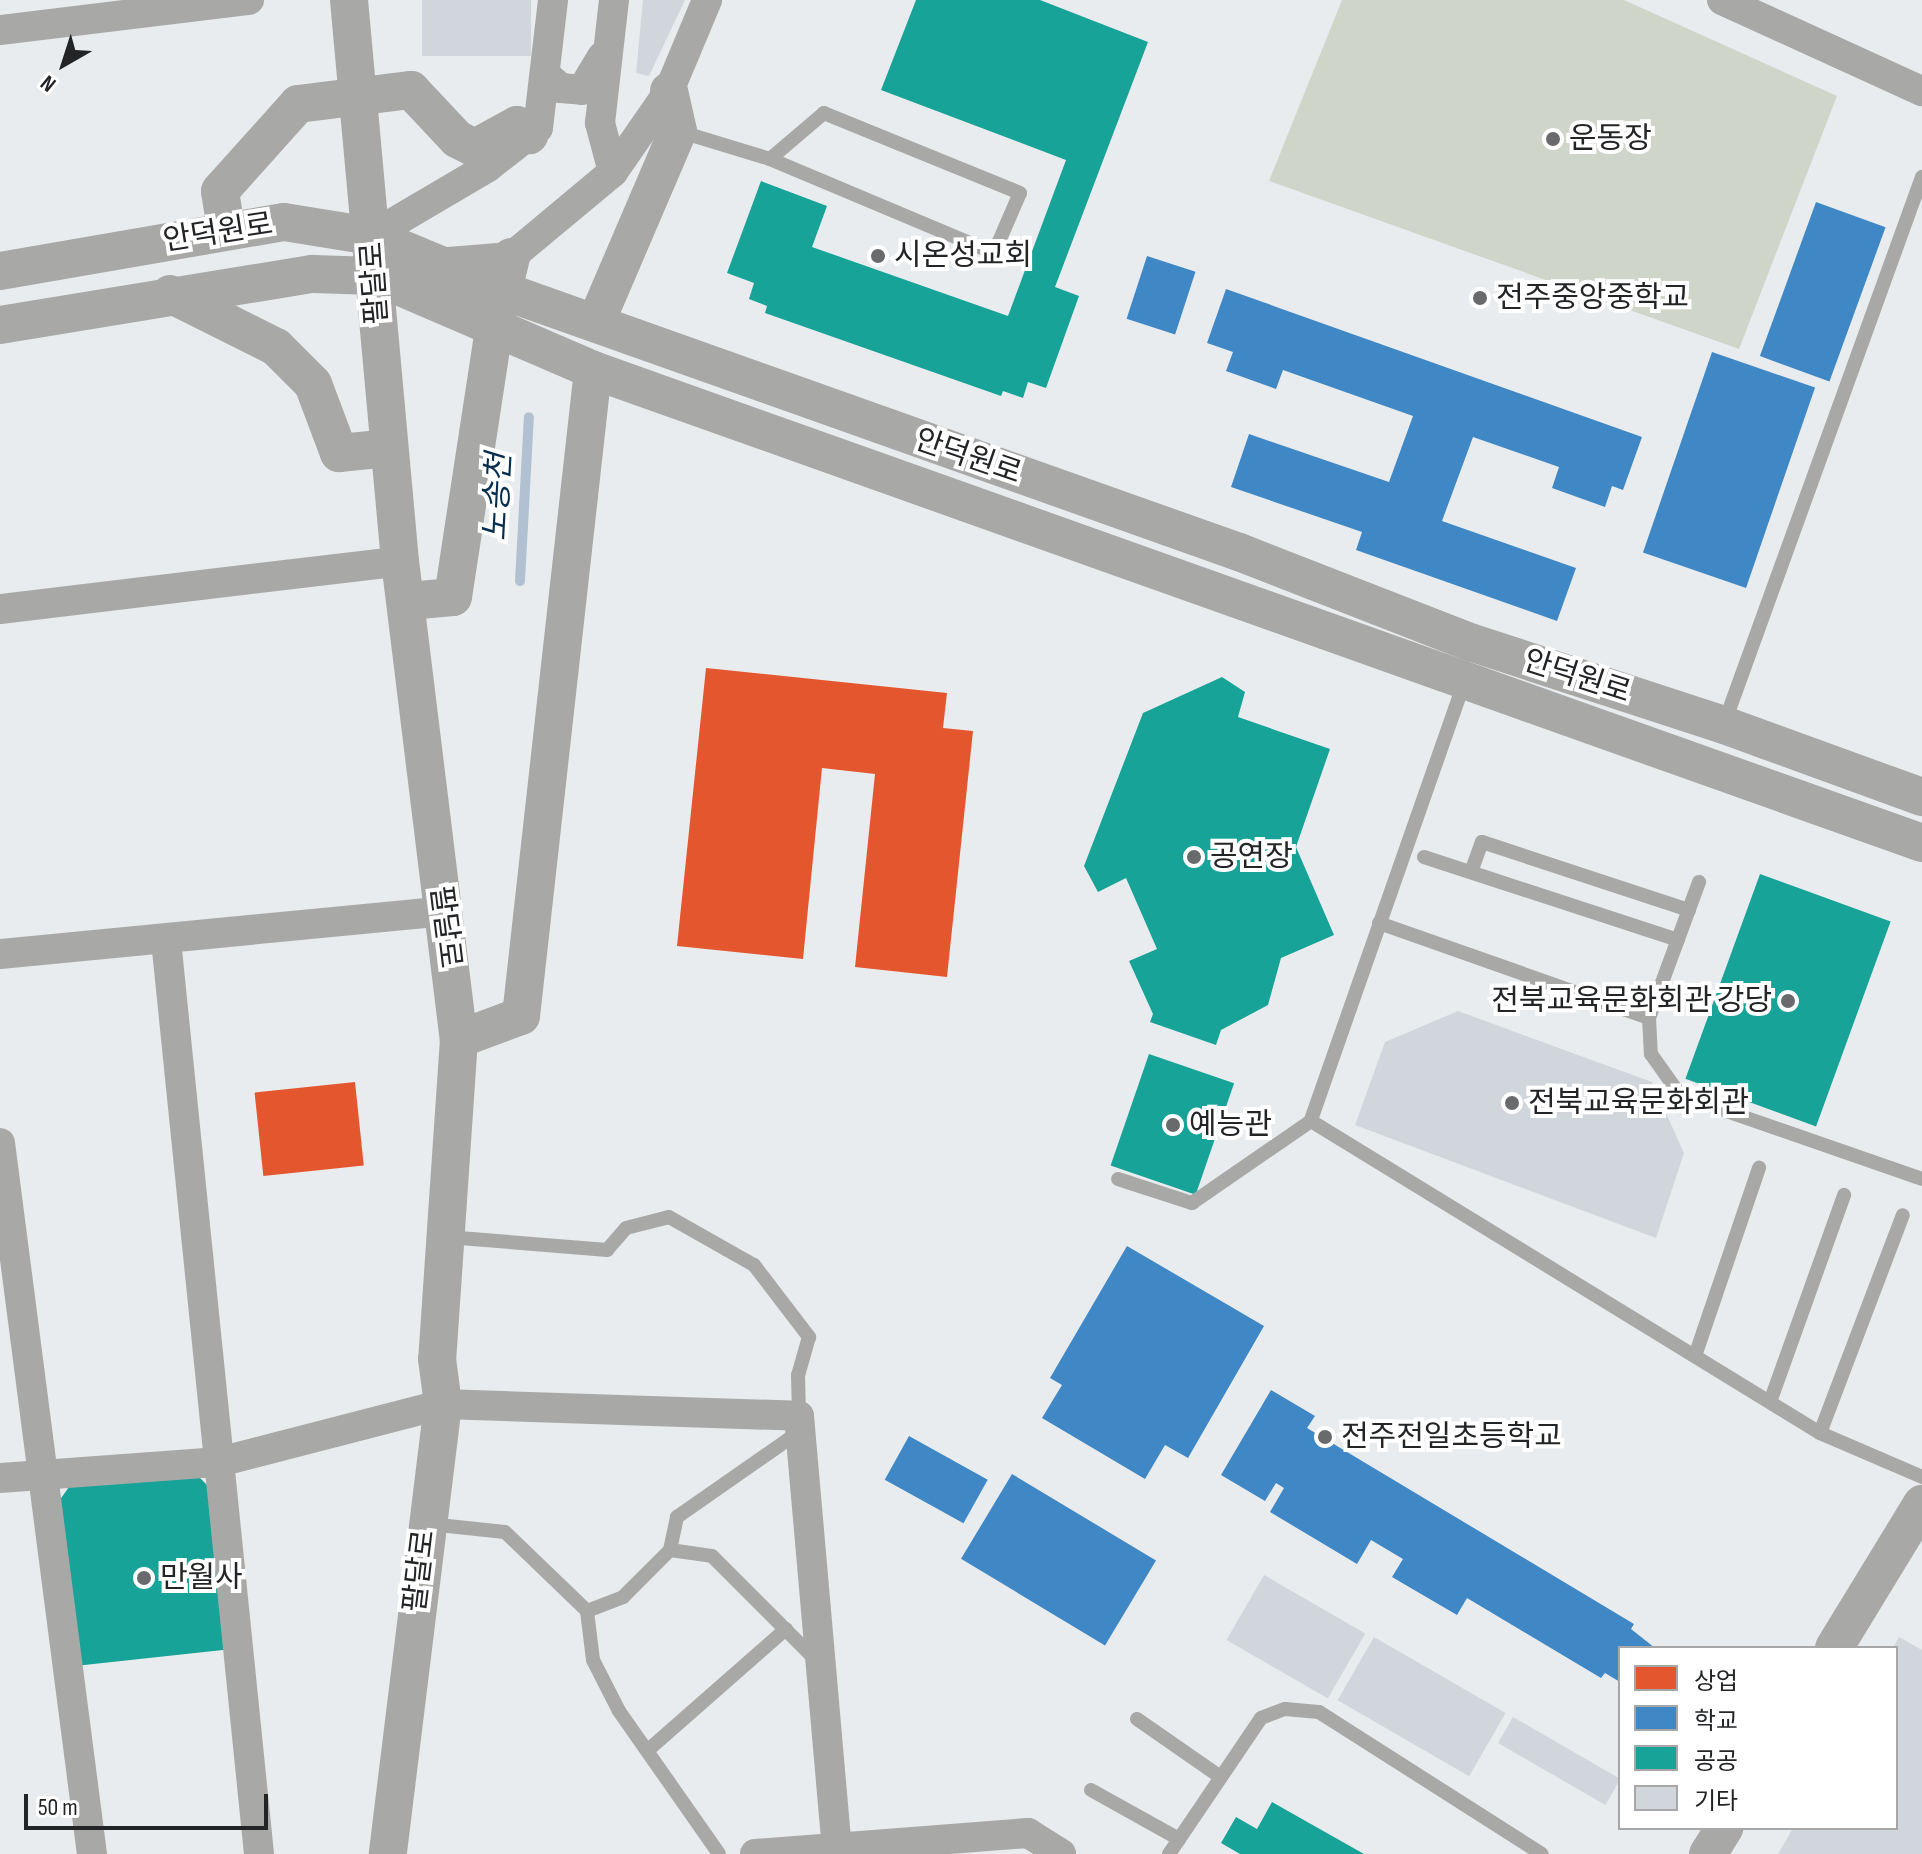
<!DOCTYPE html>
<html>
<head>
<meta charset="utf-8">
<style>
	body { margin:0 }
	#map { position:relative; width:1922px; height:1854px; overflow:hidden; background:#e9ecee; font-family:"Sofia Sans Condensed","Noto Sans KR",sans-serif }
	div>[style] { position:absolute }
	.green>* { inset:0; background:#d0d5ca }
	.shops>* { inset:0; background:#e4572e; transform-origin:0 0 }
	.schools>* { inset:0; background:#3f88c5; transform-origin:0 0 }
	.public>* { inset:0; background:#17a398; transform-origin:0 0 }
	.stream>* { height:10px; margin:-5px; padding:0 5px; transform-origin:5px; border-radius:5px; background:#b1c1d2 }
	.building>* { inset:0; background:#d1d6dc; transform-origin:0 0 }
	.service>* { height:14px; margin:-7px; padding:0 7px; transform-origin:7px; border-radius:7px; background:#a8a9a7 }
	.minor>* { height:30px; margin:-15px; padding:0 15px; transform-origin:15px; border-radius:15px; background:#a8a9a7 }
	.tertiary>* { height:38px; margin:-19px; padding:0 19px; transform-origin:19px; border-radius:19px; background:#a8a9a7 }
	.dots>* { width:22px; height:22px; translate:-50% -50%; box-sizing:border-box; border:4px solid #fff; border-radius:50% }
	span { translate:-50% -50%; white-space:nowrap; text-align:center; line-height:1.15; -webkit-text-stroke:8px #fff; paint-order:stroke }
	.poi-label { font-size:30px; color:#222426 }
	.left { translate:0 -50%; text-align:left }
	.right { translate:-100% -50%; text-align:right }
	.street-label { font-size:30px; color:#222426 }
	.water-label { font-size:32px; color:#082e4e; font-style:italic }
	.legend { position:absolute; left:1618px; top:1646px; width:280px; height:184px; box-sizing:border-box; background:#fff; border:2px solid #a7a7a8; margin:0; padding:10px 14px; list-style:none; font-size:24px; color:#222426 }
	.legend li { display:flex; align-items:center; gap:16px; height:40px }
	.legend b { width:40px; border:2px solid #a7a7a8 }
	.north { position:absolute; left:24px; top:24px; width:80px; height:80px; -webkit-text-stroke:6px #fff; paint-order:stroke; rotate:219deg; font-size:22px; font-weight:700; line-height:32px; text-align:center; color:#222426 }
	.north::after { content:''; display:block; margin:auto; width:28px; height:36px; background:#222426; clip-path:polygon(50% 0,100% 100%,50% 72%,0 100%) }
	.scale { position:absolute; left:24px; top:1794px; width:244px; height:36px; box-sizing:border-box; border:4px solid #222426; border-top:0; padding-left:10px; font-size:24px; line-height:28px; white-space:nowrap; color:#222426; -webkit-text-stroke:6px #fff; paint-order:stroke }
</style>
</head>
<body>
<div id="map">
	<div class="green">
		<i style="clip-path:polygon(1342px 0,1624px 0,1837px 96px,1739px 349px,1269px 181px)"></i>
	</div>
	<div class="shops">
		<i style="clip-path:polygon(706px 668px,947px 693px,943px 728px,973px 731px,947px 977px,855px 967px,875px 774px,822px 768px,803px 959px,677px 946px)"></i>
		<i style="left:355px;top:1082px;width:84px;height:101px;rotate:84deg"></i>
	</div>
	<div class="schools">
		<i style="left:1816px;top:202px;width:74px;height:164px;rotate:20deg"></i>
		<i style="left:1147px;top:256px;width:51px;height:66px;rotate:18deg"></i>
		<i style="clip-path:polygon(1226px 289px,1642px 437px,1623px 490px,1612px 486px,1605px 507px,1552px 488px,1559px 467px,1473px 437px,1442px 521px,1576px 568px,1557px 621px,1356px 550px,1362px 532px,1231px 487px,1249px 434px,1389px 482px,1413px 416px,1283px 370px,1276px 389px,1226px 371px,1233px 352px,1207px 343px)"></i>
		<i style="left:1712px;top:352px;width:109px;height:212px;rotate:19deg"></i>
		<i style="clip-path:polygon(1127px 1246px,1264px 1326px,1188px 1458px,1165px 1445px,1145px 1479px,1042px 1418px,1062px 1385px,1050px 1378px)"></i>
		<i style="clip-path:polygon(1271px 1390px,1315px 1416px,1307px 1428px,1634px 1624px,1631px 1629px,1655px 1648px,1620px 1648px,1620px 1682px,1605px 1673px,1601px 1678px,1467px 1598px,1457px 1615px,1392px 1577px,1403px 1559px,1371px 1540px,1357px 1564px,1270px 1512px,1284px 1488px,1276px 1483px,1265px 1501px,1221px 1475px)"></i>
		<i style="left:909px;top:1436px;width:90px;height:50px;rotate:29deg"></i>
		<i style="left:1012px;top:1474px;width:168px;height:99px;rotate:31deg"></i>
	</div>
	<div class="public">
		<i style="clip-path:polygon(916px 0,1040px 0,1148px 42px,1055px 287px,1079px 296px,1046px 388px,1028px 382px,1023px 398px,1003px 391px,1001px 396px,765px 313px,767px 306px,749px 299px,754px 283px,727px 273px,761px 181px,827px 206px,812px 247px,1008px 316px,1066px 160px,881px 90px)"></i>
		<i style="clip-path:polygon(1222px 677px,1245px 692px,1238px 717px,1330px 749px,1296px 847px,1334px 935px,1281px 958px,1268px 1005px,1221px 1030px,1216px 1045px,1150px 1022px,1153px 1014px,1129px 961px,1157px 949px,1126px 878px,1098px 892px,1084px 866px,1143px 713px)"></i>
		<i style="left:1760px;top:874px;width:139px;height:218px;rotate:20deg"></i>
		<i style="left:1149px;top:1054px;width:90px;height:118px;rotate:19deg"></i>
		<i style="clip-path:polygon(198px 1476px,215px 1493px,232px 1649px,75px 1666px,54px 1508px,69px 1487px)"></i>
		<i style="clip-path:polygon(1272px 1802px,1364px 1854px,1240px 1854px,1221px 1843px,1236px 1817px,1257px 1829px)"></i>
	</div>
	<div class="stream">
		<i style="left:520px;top:581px;width:164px;rotate:-86.9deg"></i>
	</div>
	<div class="building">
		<i style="left:422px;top:0;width:109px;height:56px"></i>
		<i style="clip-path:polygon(643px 0,685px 0,649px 76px,636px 73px)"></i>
		<i style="clip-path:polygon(1458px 1011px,1652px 1082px,1684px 1153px,1656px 1238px,1355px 1125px,1385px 1042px)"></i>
		<i style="left:1264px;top:1575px;width:117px;height:75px;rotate:30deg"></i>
		<i style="left:1374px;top:1637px;width:152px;height:73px;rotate:30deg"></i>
		<i style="clip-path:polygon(1899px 1637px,1922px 1650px,1922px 1854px,1778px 1854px,1793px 1828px,1896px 1828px,1893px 1648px)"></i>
		<i style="left:1513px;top:1717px;width:124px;height:30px;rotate:30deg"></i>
	</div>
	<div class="service">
		<i style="left:678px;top:131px;width:96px;rotate:16.9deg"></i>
		<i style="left:770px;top:159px;width:243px;rotate:22.8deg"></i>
		<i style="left:994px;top:253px;width:65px;rotate:-66.6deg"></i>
		<i style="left:1020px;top:193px;width:212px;rotate:-157.8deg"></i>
		<i style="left:824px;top:113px;width:71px;rotate:139.6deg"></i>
		<i style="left:1464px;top:683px;width:464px;rotate:109.3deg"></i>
		<i style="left:1311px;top:1121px;width:597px;rotate:31.51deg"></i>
		<i style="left:1820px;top:1433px;width:111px;rotate:23.3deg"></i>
		<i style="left:1724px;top:724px;width:582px;rotate:-70.1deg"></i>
		<i style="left:1424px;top:857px;width:267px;rotate:18.1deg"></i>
		<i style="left:1471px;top:872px;width:32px;rotate:-70deg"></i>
		<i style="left:1482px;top:842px;width:218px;rotate:18.2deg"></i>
		<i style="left:1379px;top:923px;width:286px;rotate:19.4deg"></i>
		<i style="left:1649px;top:1018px;width:36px;rotate:87deg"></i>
		<i style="left:1651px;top:1054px;width:50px;rotate:54.7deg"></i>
		<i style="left:1680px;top:1095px;width:256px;rotate:19.1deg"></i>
		<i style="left:1649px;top:1018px;width:145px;rotate:-69.8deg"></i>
		<i style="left:1118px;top:1179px;width:78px;rotate:18deg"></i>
		<i style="left:1192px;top:1203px;width:145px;rotate:-34.6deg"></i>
		<i style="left:447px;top:1237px;width:161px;rotate:4.6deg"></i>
		<i style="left:607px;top:1250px;width:29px;rotate:-49deg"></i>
		<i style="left:626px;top:1228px;width:44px;rotate:-14.3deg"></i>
		<i style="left:669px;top:1217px;width:98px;rotate:29.5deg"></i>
		<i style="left:754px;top:1265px;width:91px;rotate:52.6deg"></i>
		<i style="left:809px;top:1337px;width:40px;rotate:106deg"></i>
		<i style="left:798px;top:1375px;width:41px;rotate:88.6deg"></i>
		<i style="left:1695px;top:1356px;width:199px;rotate:-71.2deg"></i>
		<i style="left:1770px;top:1402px;width:220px;rotate:-70.3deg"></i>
		<i style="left:1820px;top:1433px;width:233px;rotate:-69.2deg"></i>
		<i style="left:429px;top:1524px;width:76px;rotate:6deg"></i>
		<i style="left:505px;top:1532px;width:114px;rotate:43.9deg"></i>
		<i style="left:587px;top:1611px;width:49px;rotate:83deg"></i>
		<i style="left:593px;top:1660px;width:57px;rotate:63deg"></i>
		<i style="left:619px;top:1711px;width:174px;rotate:55deg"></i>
		<i style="left:670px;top:1550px;width:42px;rotate:8.1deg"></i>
		<i style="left:712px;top:1556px;width:146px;rotate:45deg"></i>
		<i style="left:587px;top:1611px;width:39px;rotate:-21deg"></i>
		<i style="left:623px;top:1597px;width:66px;rotate:-45deg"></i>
		<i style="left:670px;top:1550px;width:34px;rotate:-78deg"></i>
		<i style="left:677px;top:1517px;width:149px;rotate:-34.9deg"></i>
		<i style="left:1137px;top:1719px;width:100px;rotate:34.8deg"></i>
		<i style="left:647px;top:1751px;width:185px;rotate:-41.3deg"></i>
		<i style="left:1091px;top:1790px;width:101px;rotate:29.1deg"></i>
		<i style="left:1169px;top:1854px;width:164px;rotate:-55.9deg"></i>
		<i style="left:1261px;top:1718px;width:26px;rotate:-21deg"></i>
		<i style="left:1285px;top:1709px;width:34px;rotate:5deg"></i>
		<i style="left:1319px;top:1712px;width:264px;rotate:32.5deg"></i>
	</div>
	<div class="minor">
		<i style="left:1722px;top:0;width:220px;rotate:24.5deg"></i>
		<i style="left:0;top:30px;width:251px;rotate:-6.9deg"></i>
		<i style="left:547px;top:76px;width:18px;rotate:41deg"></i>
		<i style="left:561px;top:88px;width:21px;rotate:5deg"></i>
		<i style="left:582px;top:90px;width:39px;rotate:-59deg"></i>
		<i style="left:613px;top:172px;width:51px;rotate:-104.9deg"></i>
		<i style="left:600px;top:123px;width:124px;rotate:-83.5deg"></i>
		<i style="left:371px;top:236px;width:136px;rotate:-30.5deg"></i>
		<i style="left:488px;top:167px;width:63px;rotate:-38deg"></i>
		<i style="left:538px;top:128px;width:129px;rotate:-83.3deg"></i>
		<i style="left:436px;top:263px;width:75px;rotate:-4.6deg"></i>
		<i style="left:511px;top:257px;width:133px;rotate:-39.8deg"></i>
		<i style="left:613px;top:172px;width:98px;rotate:-55.3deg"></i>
		<i style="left:669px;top:91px;width:99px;rotate:-67.3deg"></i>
		<i style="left:0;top:609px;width:403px;rotate:-6.8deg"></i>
		<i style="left:166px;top:940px;width:919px;rotate:84.19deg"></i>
		<i style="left:0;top:954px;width:445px;rotate:-5.5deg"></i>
		<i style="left:0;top:1143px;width:717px;rotate:82.63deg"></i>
		<i style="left:0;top:1478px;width:220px;rotate:-4.2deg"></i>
		<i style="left:219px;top:1462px;width:231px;rotate:-14.5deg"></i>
		<i style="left:443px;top:1404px;width:356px;rotate:1.9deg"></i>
		<i style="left:799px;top:1416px;width:440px;rotate:85deg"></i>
		<i style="left:755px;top:1854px;width:274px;rotate:-4.4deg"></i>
		<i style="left:1028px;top:1833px;width:39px;rotate:32deg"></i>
	</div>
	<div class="tertiary">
		<i style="left:349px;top:0;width:563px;rotate:84.81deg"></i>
		<i style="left:400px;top:561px;width:482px;rotate:83deg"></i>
		<i style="left:459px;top:1039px;width:321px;rotate:93.9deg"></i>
		<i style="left:437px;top:1359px;width:45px;rotate:82.4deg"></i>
		<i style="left:443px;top:1404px;width:453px;rotate:97deg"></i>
		<i style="left:226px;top:229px;width:38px;rotate:-99deg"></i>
		<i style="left:220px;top:191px;width:117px;rotate:-48.1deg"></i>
		<i style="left:298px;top:104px;width:114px;rotate:-7.1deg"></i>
		<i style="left:411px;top:90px;width:67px;rotate:46.8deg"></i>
		<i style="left:457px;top:139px;width:20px;rotate:27deg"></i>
		<i style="left:475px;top:148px;width:48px;rotate:-28.7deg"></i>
		<i style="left:517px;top:125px;width:16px;rotate:40deg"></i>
		<i style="left:0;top:271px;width:288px;rotate:-9.8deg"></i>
		<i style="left:284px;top:222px;width:88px;rotate:9.1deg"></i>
		<i style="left:371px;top:236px;width:141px;rotate:22.6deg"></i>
		<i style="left:501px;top:290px;width:783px;rotate:19.55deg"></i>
		<i style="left:1239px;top:552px;width:251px;rotate:21.3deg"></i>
		<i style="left:1473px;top:643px;width:264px;rotate:18.1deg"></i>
		<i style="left:1724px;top:725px;width:211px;rotate:20deg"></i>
		<i style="left:170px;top:294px;width:119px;rotate:26.6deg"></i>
		<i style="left:276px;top:347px;width:52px;rotate:45deg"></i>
		<i style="left:313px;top:384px;width:74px;rotate:69.4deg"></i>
		<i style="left:339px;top:453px;width:50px;rotate:-5.7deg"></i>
		<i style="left:596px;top:322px;width:208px;rotate:-66.8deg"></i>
		<i style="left:678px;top:131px;width:41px;rotate:-102.7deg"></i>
		<i style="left:0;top:325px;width:317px;rotate:-9.3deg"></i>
		<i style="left:313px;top:274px;width:62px;rotate:1.8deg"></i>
		<i style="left:375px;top:276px;width:237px;rotate:23.3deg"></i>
		<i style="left:593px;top:370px;width:1411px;rotate:19.59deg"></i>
		<i style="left:408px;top:601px;width:45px;rotate:-5.1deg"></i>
		<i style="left:453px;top:597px;width:272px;rotate:-81.3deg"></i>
		<i style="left:494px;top:328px;width:73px;rotate:-76.5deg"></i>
		<i style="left:459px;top:1039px;width:66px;rotate:-20.4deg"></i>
		<i style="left:521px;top:1016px;width:650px;rotate:-83.64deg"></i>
		<i style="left:1834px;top:1648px;width:169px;rotate:-58.6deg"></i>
		<i style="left:1708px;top:1854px;width:31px;rotate:-58deg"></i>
	</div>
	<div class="dots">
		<i style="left:1553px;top:139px;background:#686a6c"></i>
		<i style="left:878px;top:256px;background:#686a6c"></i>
		<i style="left:1480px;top:298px;background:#686a6c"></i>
		<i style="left:1194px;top:857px;background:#686a6c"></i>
		<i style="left:1788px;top:1001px;background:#686a6c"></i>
		<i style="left:1512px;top:1103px;background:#686a6c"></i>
		<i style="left:1173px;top:1125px;background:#686a6c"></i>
		<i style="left:1325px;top:1437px;background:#686a6c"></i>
		<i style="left:144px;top:1578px;background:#686a6c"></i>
	</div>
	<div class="poi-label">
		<span class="left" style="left:1569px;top:139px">운동장</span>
		<span class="left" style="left:894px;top:256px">시온성교회</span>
		<span class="left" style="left:1496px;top:298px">전주중앙중학교</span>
		<span class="left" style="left:1210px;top:857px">공연장</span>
		<span class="right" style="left:1772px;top:1001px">전북교육문화회관 강당</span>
		<span class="left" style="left:1528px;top:1103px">전북교육문화회관</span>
		<span class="left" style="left:1189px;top:1125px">예능관</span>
		<span class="left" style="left:1341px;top:1437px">전주전일초등학교</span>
		<span class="left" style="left:160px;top:1578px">만월사</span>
	</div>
	<div class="street-label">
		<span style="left:218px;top:233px;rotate:-9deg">안덕원로</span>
		<span style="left:375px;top:283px;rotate:-94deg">팔달로</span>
		<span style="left:968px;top:457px;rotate:19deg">안덕원로</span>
		<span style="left:1577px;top:677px;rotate:18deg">안덕원로</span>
		<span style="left:445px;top:927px;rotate:83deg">팔달로</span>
		<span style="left:420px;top:1571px;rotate:-83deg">팔달로</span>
	</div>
	<div class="water-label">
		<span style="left:499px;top:497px;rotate:-87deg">노송천</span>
	</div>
	<ul class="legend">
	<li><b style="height:22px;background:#e4572e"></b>상업</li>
	<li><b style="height:22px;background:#3f88c5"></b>학교</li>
	<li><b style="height:22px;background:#17a398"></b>공공</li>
	<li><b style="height:22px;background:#d1d6dc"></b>기타</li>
	</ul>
	<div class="north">N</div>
	<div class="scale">50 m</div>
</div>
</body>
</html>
